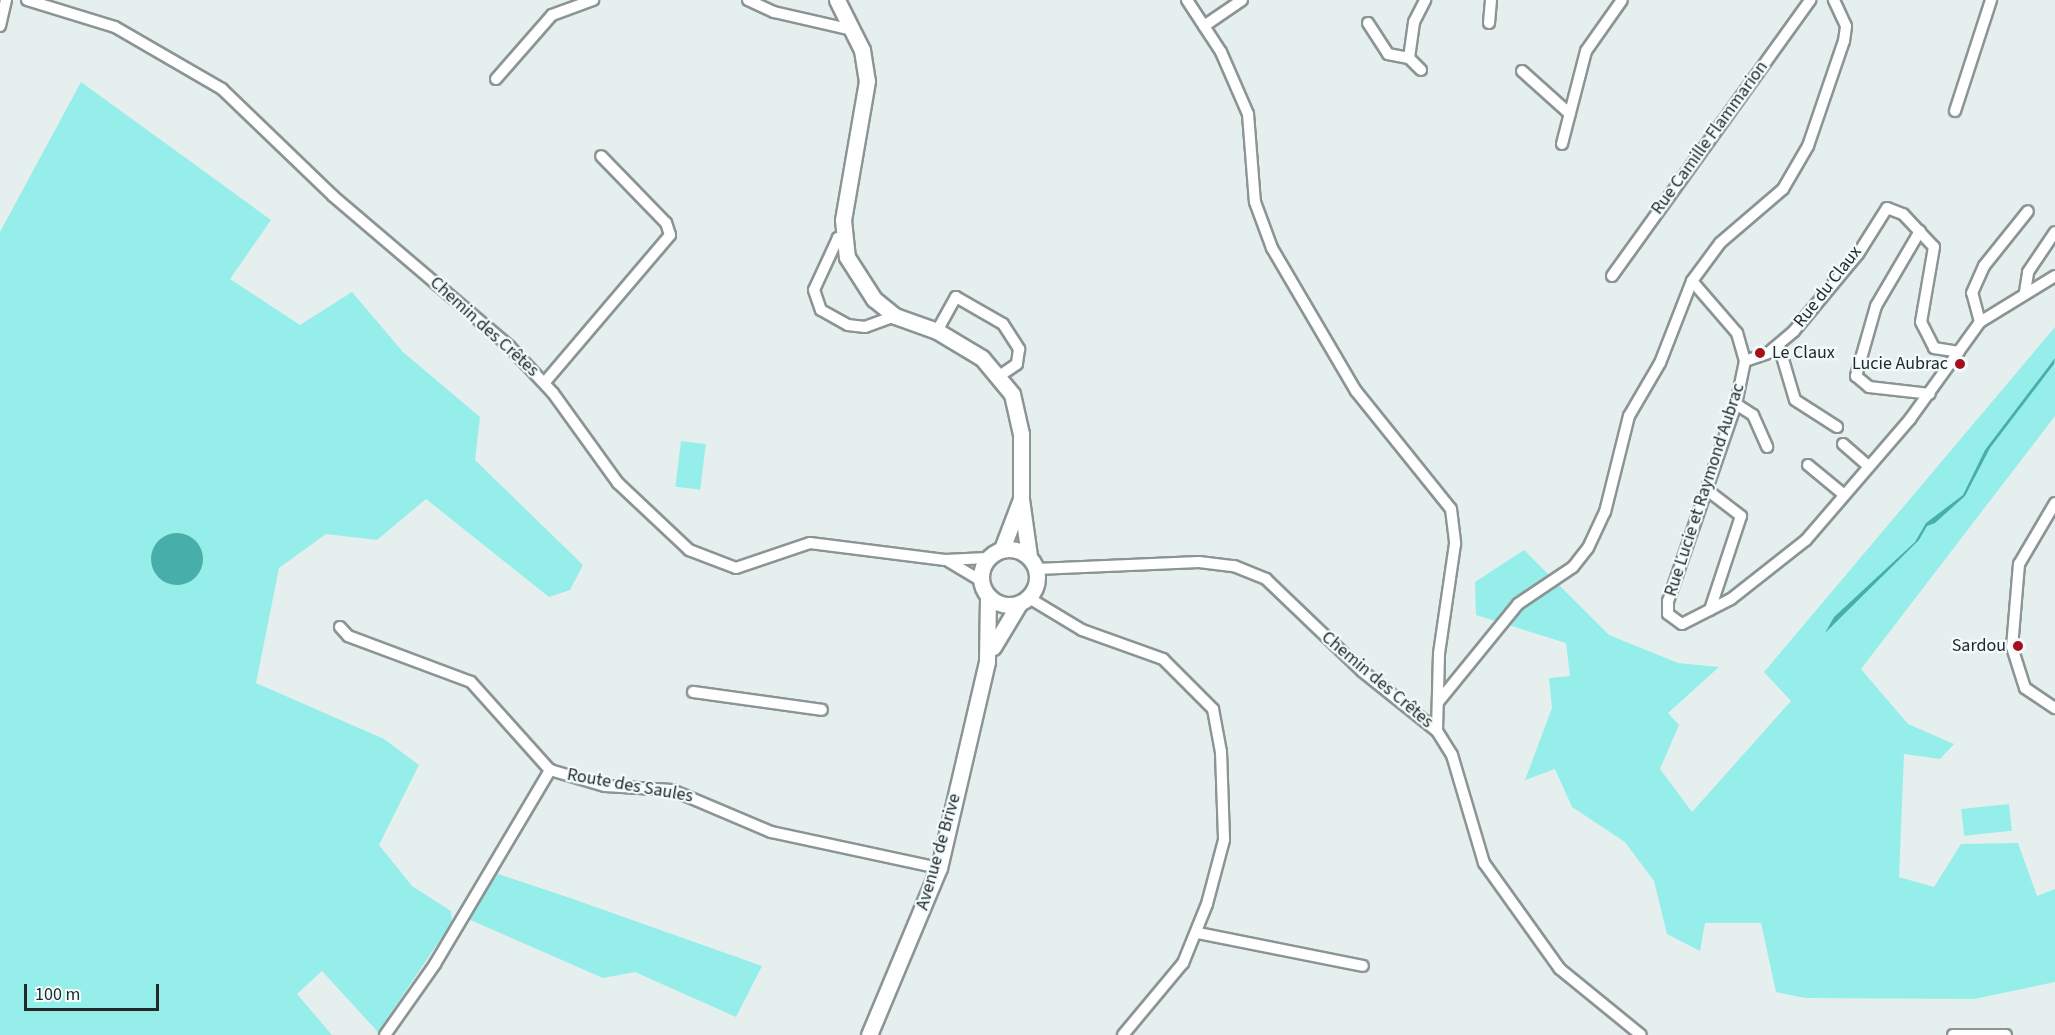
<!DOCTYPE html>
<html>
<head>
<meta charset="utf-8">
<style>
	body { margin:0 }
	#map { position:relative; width:2055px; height:1035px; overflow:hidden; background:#e5efee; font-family:"Source Sans 3",sans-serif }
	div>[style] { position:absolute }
	.green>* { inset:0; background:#96eeea; transform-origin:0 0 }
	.water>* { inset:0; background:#47aeaa }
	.round { border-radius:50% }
	.roads { filter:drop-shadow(2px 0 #8b9594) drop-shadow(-2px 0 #8b9594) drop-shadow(0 2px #8b9594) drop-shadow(0 -2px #8b9594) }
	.street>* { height:10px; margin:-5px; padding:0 5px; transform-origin:5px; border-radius:5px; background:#fff }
	.secondary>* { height:15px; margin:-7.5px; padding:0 7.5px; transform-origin:7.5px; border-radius:7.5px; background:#fff }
	.secondary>.ring { margin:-7.5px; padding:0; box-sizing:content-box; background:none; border:15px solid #fff; border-radius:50% }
	.dots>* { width:16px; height:16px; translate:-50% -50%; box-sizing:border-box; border:3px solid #f2fcfc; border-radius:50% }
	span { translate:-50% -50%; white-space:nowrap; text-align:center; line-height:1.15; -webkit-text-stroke:4.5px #f2fcfc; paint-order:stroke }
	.street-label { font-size:18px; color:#242828 }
	.poi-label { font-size:18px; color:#242828 }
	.left { translate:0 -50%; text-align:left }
	.right { translate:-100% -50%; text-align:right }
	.scale { position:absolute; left:24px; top:984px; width:135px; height:27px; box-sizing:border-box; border:3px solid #242828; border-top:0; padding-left:8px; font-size:18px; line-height:21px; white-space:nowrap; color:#242828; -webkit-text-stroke:4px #f2fcfc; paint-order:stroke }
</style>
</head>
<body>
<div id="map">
	<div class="green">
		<i style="clip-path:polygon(81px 82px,271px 220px,230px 279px,300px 325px,352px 292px,403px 352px,480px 417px,475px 460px,583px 565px,570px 590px,549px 597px,426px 499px,377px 540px,326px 534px,279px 568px,256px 683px,384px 739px,419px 765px,379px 845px,412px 886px,451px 911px,452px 922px,378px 1032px,322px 971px,297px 994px,332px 1035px,0 1035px,0 232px)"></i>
		<i style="clip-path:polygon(2055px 327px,2055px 416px,1861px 669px,1908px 724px,1954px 744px,1940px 759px,1904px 754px,1899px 877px,1934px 887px,1961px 844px,2018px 843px,2037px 896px,2055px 889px,2055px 982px,1974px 999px,1805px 998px,1776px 992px,1761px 923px,1705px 923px,1700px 951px,1667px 934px,1654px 881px,1625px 842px,1572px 807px,1555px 769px,1525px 780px,1552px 708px,1549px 678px,1570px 676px,1566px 643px,1476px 615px,1475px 582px,1524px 550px,1609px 635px,1678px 663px,1719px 667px,1668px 713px,1679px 725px,1660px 769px,1692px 812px,1791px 701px,1764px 672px)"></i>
		<i style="left:681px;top:441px;width:25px;height:46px;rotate:7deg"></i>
		<i style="left:2009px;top:804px;width:27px;height:48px;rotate:84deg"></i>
		<i style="clip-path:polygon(498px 874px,573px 899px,762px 966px,736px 1017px,635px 972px,603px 978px,466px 918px)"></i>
	</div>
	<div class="water">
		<i style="clip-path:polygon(2055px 358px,2054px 364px,1990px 448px,1965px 496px,1935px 523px,1927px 526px,1919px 540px,1825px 633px,1834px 617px,1915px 542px,1926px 523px,1963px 495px,1985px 450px)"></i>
		<i class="round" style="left:151px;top:533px;width:52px;height:52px"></i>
	</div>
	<div class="roads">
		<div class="street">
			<i style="left:27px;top:0;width:92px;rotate:17.1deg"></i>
			<i style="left:115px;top:27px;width:124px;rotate:30.1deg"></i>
			<i style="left:222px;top:89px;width:154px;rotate:43.9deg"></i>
			<i style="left:333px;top:196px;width:231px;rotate:40.4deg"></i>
			<i style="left:509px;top:346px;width:64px;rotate:46.9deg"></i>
			<i style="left:553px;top:393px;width:111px;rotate:54.2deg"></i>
			<i style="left:618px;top:483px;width:98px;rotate:43.3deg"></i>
			<i style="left:689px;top:550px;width:50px;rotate:21deg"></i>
			<i style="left:736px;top:568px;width:78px;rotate:-18.7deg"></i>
			<i style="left:810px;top:543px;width:136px;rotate:7.2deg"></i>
			<i style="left:945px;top:560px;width:42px;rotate:-2.7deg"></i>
			<i style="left:748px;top:0;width:29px;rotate:25deg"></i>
			<i style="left:774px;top:12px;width:80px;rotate:13deg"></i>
			<i style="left:1187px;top:0;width:62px;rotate:56.8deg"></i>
			<i style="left:1221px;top:52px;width:68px;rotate:66.5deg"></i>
			<i style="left:1248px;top:114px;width:88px;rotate:85.5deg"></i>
			<i style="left:1255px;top:202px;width:49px;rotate:69.7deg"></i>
			<i style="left:1272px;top:248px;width:166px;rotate:59.6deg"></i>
			<i style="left:1356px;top:391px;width:151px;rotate:51.2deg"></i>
			<i style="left:1451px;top:509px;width:35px;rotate:83deg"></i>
			<i style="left:1455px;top:544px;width:111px;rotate:98.3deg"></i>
			<i style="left:1439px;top:654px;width:77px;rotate:91.5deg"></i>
			<i style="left:1368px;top:23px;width:37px;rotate:57deg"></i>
			<i style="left:1388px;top:54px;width:21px;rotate:11deg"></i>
			<i style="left:1409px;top:58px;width:36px;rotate:-82deg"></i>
			<i style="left:1414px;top:22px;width:25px;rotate:-63deg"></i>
			<i style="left:1489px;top:23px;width:23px;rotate:-85deg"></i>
			<i style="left:0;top:26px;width:27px;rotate:-77deg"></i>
			<i style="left:1204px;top:26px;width:46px;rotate:-34.4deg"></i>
			<i style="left:1409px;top:58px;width:17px;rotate:45deg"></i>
			<i style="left:1522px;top:71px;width:64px;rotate:41.9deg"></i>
			<i style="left:496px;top:79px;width:85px;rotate:-48.8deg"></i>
			<i style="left:552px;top:15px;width:44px;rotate:-20.1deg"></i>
			<i style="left:1955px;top:111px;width:117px;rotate:-72deg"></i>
			<i style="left:1562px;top:144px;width:96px;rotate:-75.5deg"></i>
			<i style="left:1586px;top:51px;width:62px;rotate:-54.8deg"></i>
			<i style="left:1920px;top:231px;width:87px;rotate:120.4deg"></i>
			<i style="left:1876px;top:306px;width:73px;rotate:105.9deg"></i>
			<i style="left:1856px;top:376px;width:17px;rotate:40deg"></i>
			<i style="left:1869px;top:387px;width:61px;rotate:6.5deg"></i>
			<i style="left:845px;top:235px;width:8px;rotate:157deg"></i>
			<i style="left:838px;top:238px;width:57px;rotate:114.8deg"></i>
			<i style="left:814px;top:290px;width:21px;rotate:71deg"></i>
			<i style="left:821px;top:310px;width:31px;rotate:29deg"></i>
			<i style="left:848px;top:325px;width:17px;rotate:7deg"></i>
			<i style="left:865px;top:327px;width:32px;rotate:-20deg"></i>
			<i style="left:1612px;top:276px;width:340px;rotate:-54.3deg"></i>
			<i style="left:1692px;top:281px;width:69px;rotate:49.1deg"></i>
			<i style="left:1737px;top:333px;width:29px;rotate:74deg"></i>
			<i style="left:1745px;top:361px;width:44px;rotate:101.8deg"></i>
			<i style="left:1736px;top:404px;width:208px;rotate:109deg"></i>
			<i style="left:1668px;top:601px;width:13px;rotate:90deg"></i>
			<i style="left:1668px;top:614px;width:17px;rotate:36deg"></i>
			<i style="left:1682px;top:624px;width:55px;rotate:-27deg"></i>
			<i style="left:1731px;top:599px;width:95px;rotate:-38.2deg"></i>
			<i style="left:1806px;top:540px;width:160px;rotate:-49.3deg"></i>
			<i style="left:1910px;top:419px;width:120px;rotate:-54.2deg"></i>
			<i style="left:1980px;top:322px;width:88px;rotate:-31.5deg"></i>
			<i style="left:2025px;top:292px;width:20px;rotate:-81deg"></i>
			<i style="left:2028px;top:272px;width:48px;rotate:-56deg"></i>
			<i style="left:1980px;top:322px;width:30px;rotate:-105deg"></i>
			<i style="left:1972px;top:293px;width:30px;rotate:-66deg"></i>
			<i style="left:1984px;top:266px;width:70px;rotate:-51.3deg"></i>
			<i style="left:937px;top:331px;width:39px;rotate:-61deg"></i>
			<i style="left:956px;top:297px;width:54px;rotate:29.9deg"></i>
			<i style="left:1003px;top:324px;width:30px;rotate:57deg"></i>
			<i style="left:1019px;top:349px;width:15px;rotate:98deg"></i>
			<i style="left:1017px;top:364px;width:22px;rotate:146deg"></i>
			<i style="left:1779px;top:346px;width:56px;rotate:73.5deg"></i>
			<i style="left:1795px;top:400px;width:50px;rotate:32.7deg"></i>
			<i style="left:1745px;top:361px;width:24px;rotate:-19deg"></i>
			<i style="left:1768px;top:353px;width:34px;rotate:-40deg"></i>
			<i style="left:1794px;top:331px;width:100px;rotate:-50.3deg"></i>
			<i style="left:1858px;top:254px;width:54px;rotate:-57.8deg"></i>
			<i style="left:1887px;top:208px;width:17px;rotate:21deg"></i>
			<i style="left:1903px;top:214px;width:45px;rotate:46.8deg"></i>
			<i style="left:1934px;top:247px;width:76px;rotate:99.8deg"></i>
			<i style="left:1921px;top:322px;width:29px;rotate:63deg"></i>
			<i style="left:1934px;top:348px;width:25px;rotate:9deg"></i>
			<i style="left:545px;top:382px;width:193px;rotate:-49.6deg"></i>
			<i style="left:670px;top:235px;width:13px;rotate:-108deg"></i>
			<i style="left:666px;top:223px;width:93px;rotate:-134.1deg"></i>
			<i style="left:1736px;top:404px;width:20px;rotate:33deg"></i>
			<i style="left:1753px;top:415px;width:35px;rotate:66deg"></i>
			<i style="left:1843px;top:444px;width:32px;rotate:41deg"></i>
			<i style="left:1808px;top:465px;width:45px;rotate:39.6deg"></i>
			<i style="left:1707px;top:490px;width:43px;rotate:37.4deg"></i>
			<i style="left:1741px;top:516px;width:99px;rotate:108.3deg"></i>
			<i style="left:2055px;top:503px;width:71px;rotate:120.5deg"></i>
			<i style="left:2019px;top:564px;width:83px;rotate:94.8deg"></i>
			<i style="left:2012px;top:647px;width:43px;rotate:72.4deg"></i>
			<i style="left:2025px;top:688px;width:36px;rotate:34deg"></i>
			<i style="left:948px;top:561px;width:39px;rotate:31deg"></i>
			<i style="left:1037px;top:569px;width:162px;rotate:-2.5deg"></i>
			<i style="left:1199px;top:562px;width:35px;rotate:7deg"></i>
			<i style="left:1234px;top:566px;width:35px;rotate:22deg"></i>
			<i style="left:1266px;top:579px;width:133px;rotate:43.8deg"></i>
			<i style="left:1362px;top:671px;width:96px;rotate:38.7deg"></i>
			<i style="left:1437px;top:731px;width:28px;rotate:58deg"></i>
			<i style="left:1452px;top:755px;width:113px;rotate:73.5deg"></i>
			<i style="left:1484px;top:863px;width:130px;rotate:54.4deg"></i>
			<i style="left:1560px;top:969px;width:104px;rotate:39.2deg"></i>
			<i style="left:1029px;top:598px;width:62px;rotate:31.1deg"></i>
			<i style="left:1082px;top:630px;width:86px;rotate:19.7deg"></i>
			<i style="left:1163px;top:659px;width:71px;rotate:45deg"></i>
			<i style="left:1213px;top:709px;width:44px;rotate:79.5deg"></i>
			<i style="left:1221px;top:752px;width:88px;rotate:88deg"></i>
			<i style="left:1224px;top:840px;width:66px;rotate:104.9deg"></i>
			<i style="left:1207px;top:904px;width:64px;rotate:112.1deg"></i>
			<i style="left:1183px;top:963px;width:94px;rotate:129.8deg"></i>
			<i style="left:340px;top:627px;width:12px;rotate:48deg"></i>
			<i style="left:348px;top:636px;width:131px;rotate:20.5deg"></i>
			<i style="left:471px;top:682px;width:118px;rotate:48.1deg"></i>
			<i style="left:693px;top:692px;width:130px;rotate:7.9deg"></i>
			<i style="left:1439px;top:701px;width:125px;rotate:-50.8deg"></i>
			<i style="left:1518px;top:604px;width:66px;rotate:-33.9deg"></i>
			<i style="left:1573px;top:567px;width:24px;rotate:-52deg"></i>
			<i style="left:1588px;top:548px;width:40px;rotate:-65deg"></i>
			<i style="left:1605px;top:512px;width:99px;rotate:-76deg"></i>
			<i style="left:1629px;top:416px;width:61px;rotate:-59.7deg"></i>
			<i style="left:1660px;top:363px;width:88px;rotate:-68.7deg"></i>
			<i style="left:1692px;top:281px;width:47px;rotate:-53.6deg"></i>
			<i style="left:1720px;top:243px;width:83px;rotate:-40.6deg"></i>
			<i style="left:1783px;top:189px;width:50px;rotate:-59.8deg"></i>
			<i style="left:1808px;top:146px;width:111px;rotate:-71.1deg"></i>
			<i style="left:1844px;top:41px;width:15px;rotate:-82deg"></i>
			<i style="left:1846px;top:26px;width:29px;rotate:-115deg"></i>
			<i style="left:1198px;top:933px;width:168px;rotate:11.3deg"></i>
			<i style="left:385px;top:1035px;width:87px;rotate:-54.8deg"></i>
			<i style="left:435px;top:964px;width:226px;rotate:-59.3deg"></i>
			<i style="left:550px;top:770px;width:57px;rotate:16.2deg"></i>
			<i style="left:605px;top:786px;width:67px;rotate:3.4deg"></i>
			<i style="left:672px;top:790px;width:108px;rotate:23deg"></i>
			<i style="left:771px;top:832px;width:172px;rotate:12.1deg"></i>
			<i style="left:1953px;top:1035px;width:53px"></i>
		</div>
		<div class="secondary">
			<i style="left:837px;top:0;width:56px;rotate:63.4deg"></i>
			<i style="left:862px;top:50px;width:31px;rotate:81deg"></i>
			<i style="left:867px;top:81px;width:141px;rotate:99.8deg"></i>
			<i style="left:843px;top:220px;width:37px;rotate:84deg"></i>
			<i style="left:847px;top:257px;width:50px;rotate:57.3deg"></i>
			<i style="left:874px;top:299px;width:27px;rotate:39deg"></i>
			<i style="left:895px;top:316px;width:45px;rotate:19.7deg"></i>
			<i style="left:937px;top:331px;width:52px;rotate:31deg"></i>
			<i style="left:982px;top:358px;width:47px;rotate:50.2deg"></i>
			<i style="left:1012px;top:394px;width:41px;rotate:77.3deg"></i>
			<i style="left:1021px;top:434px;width:65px;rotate:90deg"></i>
			<i style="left:1021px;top:499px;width:58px;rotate:82deg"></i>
			<i class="ring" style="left:981px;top:549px;width:41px;height:41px"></i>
			<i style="left:1002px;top:549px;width:53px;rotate:-69.2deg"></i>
			<i style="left:993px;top:647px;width:50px;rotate:-58.8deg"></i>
			<i style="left:869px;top:1035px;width:181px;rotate:-67.3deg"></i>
			<i style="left:939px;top:868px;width:212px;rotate:-76.9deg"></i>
			<i style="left:987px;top:661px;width:65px;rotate:-89.1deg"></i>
		</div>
	</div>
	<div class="dots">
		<i style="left:1760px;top:353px;background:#a6101b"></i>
		<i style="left:1960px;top:364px;background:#a6101b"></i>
		<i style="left:2018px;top:646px;background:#a6101b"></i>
	</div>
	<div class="street-label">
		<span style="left:1710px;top:138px;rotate:-54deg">Rue Camille Flammarion</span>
		<span style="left:1828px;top:287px;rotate:-52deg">Rue du Claux</span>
		<span style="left:484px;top:327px;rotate:42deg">Chemin des Crêtes</span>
		<span style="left:1705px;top:490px;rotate:-72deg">Rue Lucie et Raymond Aubrac</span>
		<span style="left:1377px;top:680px;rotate:40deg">Chemin des Crêtes</span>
		<span style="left:630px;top:786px;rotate:10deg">Route des Saules</span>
		<span style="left:939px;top:852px;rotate:-74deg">Avenue de Brive</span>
	</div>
	<div class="poi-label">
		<span class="left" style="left:1772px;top:353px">Le Claux</span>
		<span class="right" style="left:1948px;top:364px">Lucie Aubrac</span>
		<span class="right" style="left:2006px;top:646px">Sardou</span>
	</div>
	<div class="scale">100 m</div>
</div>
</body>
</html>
